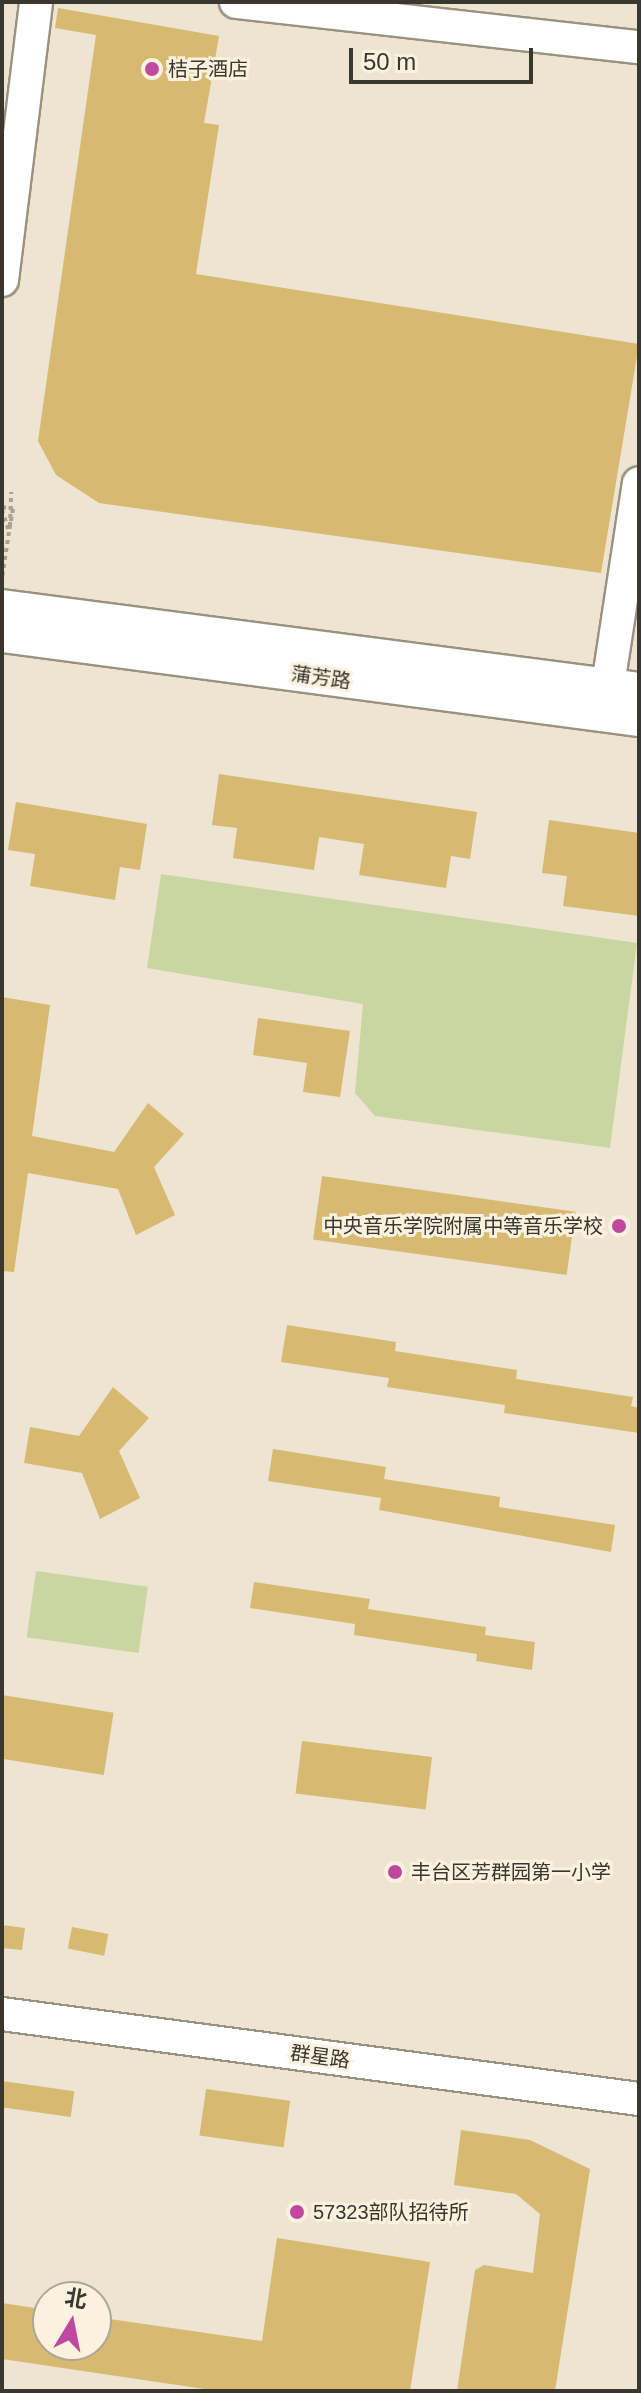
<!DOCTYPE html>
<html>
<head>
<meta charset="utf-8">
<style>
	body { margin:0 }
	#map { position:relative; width:641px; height:2393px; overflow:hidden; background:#ede5d1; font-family:Arial,"Noto Sans SC",sans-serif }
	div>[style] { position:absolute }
	.green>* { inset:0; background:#cad6a1; transform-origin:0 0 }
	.building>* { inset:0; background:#d7b971; transform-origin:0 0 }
	.path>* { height:4px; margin-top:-2px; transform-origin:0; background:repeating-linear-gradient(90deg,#a9a393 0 4px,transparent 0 8px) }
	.roads { filter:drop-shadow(2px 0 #9a9280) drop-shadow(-2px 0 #9a9280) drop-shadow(0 2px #9a9280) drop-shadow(0 -2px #9a9280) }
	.minor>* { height:32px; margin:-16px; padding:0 16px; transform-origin:16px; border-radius:16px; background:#fff }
	.path-bridge>* { height:4px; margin-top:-2px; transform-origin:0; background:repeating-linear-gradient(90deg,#a9a393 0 4px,transparent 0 8px) }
	.dots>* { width:22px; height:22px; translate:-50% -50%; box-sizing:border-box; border:4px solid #faf2de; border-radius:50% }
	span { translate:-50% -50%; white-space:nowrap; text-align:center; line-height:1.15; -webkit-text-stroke:6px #faf2de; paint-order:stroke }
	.poi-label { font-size:20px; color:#3a372f }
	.left { translate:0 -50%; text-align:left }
	.right { translate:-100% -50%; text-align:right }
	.street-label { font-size:20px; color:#3a372f }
	.frame { position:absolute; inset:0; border:4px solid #3a372f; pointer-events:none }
	.north { position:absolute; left:32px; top:2281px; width:80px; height:80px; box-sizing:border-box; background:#faf2de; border:2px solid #ada798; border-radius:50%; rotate:10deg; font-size:22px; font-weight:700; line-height:32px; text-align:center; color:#3a372f }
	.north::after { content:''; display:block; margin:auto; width:28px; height:36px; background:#c0499f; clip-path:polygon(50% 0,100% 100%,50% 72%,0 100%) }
	.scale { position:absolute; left:349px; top:48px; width:184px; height:36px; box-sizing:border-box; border:4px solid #3a372f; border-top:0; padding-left:10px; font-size:24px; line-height:28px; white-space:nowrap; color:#3a372f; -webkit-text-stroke:6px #faf2de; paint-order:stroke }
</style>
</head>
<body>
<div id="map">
	<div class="green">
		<i style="clip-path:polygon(161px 874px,637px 943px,610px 1148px,375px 1116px,355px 1093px,363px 1004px,147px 968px)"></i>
		<i style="left:36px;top:1571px;width:113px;height:67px;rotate:8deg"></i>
	</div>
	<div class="building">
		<i style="clip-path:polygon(58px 8px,219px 36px,204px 123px,219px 125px,196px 274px,639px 344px,601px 573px,99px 503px,56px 475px,38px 441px,96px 35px,55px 28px)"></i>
		<i style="clip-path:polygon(219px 774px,477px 812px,470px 859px,451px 856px,446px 888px,359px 875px,364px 844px,319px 837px,314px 870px,233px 858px,237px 828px,212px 825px)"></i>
		<i style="clip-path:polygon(16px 802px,147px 824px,140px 870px,120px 867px,115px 900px,30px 886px,35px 854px,8px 850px)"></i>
		<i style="clip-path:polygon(549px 820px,639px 833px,639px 916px,563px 906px,567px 876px,542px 873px)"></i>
		<i style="clip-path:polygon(2px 997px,50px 1005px,32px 1136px,114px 1152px,148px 1103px,184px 1134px,154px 1167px,175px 1215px,136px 1235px,118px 1189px,28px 1173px,14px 1272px,2px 1271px)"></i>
		<i style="clip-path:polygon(258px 1018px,350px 1031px,340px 1097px,303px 1092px,307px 1063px,253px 1055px)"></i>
		<i style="left:322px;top:1176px;width:256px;height:64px;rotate:8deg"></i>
		<i style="clip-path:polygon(287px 1325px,396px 1342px,395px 1351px,517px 1370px,516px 1379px,633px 1397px,631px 1406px,639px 1408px,639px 1433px,504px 1413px,505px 1405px,387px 1387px,389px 1378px,281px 1362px)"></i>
		<i style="clip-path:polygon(113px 1387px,149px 1418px,119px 1451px,140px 1498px,100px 1519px,82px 1473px,24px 1463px,30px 1427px,79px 1436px)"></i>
		<i style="clip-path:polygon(273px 1449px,386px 1467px,384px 1479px,500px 1497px,499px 1507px,615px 1525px,611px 1552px,379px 1510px,381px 1498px,268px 1481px)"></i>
		<i style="clip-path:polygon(254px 1582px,370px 1599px,368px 1609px,486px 1627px,485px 1635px,535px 1642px,532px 1670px,476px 1661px,477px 1654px,354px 1635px,355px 1624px,250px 1608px)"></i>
		<i style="left:2px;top:1695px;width:113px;height:63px;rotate:9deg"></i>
		<i style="left:302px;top:1741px;width:131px;height:53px;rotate:7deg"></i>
		<i style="clip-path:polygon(2px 1925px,25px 1928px,22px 1950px,2px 1948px)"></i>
		<i style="left:72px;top:1927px;width:37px;height:22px;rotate:11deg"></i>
		<i style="left:2px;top:2081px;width:73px;height:26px;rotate:8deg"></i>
		<i style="left:206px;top:2089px;width:85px;height:47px;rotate:8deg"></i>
		<i style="clip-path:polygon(461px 2130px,530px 2140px,590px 2169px,555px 2391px,457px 2391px,475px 2270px,484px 2265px,533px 2273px,540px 2214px,516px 2194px,454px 2185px)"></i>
		<i style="clip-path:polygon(277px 2238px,430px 2262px,410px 2391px,218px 2391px,2px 2359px,2px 2303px,48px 2310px,48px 2345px,96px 2345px,96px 2317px,262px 2341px)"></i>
	</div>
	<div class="path">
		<i style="left:2px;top:507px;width:11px;rotate:10deg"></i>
		<i style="left:13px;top:509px;width:23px;rotate:100deg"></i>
		<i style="left:10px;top:526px;width:34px;rotate:-88deg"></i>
	</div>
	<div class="roads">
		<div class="minor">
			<i style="left:236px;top:2px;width:406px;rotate:6.4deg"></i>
			<i style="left:2px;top:280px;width:280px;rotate:-83deg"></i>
			<i style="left:2px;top:606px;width:642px;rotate:7.42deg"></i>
			<i style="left:2px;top:636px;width:643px;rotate:7.51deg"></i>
			<i style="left:608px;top:685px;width:204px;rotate:-81.3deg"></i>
			<i style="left:2px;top:2014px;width:643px;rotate:7.6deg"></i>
		</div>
	</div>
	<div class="path-bridge">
		<i style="left:2px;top:510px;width:23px;rotate:72deg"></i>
		<i style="left:9px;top:532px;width:47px;rotate:98.7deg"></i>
	</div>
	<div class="dots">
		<i style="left:152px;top:69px;background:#c0499f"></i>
		<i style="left:619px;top:1226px;background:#c0499f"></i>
		<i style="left:395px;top:1872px;background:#c0499f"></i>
		<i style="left:297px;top:2212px;background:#c0499f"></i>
	</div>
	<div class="poi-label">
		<span class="left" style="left:168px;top:69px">桔子酒店</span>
		<span class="right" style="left:603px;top:1226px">中央音乐学院附属中等音乐学校</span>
		<span class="left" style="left:411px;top:1872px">丰台区芳群园第一小学</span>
		<span class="left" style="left:313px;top:2212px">57323部队招待所</span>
	</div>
	<div class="street-label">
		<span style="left:321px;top:678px;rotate:8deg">蒲芳路</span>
		<span style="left:320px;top:2057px;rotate:8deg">群星路</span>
	</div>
	<div class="frame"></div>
	<div class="north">北</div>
	<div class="scale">50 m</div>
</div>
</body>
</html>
